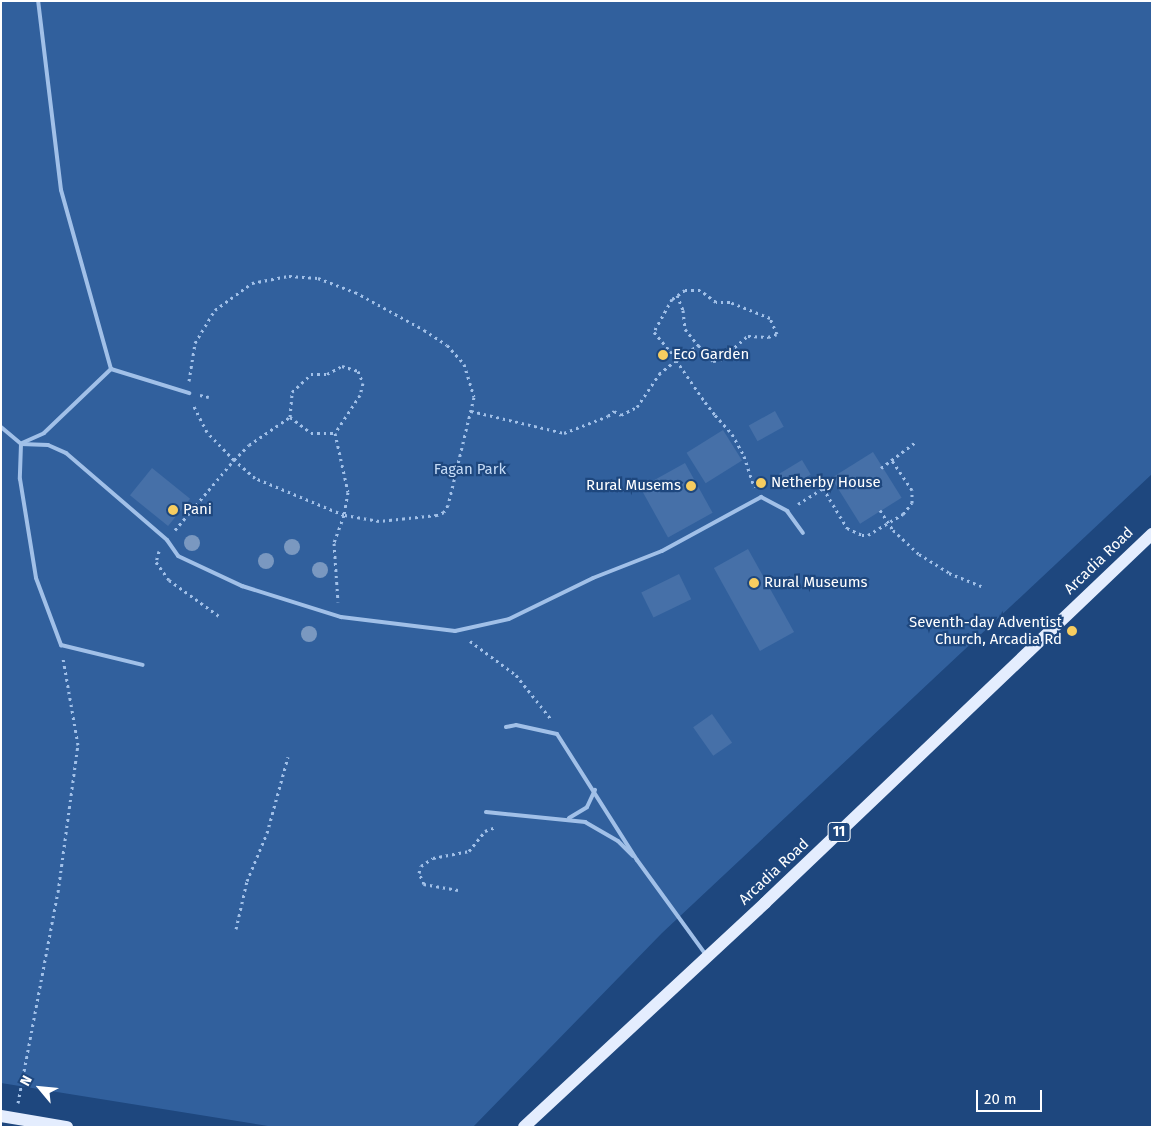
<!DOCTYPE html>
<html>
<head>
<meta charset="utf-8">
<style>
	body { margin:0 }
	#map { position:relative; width:1153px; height:1128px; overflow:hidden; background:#1e477e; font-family:"Fira Sans",sans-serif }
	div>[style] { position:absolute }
	.green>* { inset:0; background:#31609d }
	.building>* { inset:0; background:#4670a8; transform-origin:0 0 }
	.path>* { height:3px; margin-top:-1.5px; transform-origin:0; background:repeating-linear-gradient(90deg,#a1c0e8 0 2.5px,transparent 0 6.5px) }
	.service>* { height:4px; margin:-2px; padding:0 2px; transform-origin:2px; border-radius:2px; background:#a1c0e8 }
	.primary>* { height:12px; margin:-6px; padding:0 6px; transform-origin:6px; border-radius:6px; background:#e4edfe }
	.trees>* { width:16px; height:16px; margin:-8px; border-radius:50%; background:#7a98c0 }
	.dots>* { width:14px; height:14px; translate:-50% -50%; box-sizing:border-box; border:2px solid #1e477e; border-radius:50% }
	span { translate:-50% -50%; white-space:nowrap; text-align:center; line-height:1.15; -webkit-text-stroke:4.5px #1e477e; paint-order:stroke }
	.shield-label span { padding:1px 4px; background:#1e477e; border:1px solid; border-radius:4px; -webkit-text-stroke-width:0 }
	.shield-label { font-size:14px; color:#fff; font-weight:700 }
	.poi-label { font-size:15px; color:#fff }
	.left { translate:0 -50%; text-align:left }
	.right { translate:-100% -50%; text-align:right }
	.park-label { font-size:15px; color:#c5dbf6 }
	.street-label { font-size:15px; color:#fff }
	.frame { position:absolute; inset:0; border:2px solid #fff; pointer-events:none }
	.north { position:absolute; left:15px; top:1063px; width:50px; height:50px; -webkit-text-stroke:4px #1e477e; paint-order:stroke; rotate:298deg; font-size:14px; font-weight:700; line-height:20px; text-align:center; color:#fff }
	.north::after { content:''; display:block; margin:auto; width:18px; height:22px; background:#fff; clip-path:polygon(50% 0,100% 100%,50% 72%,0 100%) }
	.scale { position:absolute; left:976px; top:1090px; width:66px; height:22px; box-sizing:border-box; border:2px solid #fff; border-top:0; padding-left:6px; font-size:15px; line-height:18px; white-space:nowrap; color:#fff; -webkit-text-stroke:4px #1e477e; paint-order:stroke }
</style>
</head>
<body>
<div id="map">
	<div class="green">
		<i style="clip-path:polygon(1px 1px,1152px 1px,1152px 474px,662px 933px,473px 1127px,274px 1127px,1px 1083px)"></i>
	</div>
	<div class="building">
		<i style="left:775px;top:411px;width:18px;height:30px;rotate:61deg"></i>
		<i style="left:723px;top:430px;width:36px;height:43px;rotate:58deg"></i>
		<i style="left:873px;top:452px;width:54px;height:49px;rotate:58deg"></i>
		<i style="left:802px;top:460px;width:17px;height:27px;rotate:59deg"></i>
		<i style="left:685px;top:463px;width:57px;height:51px;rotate:61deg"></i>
		<i style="left:152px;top:468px;width:49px;height:35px;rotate:39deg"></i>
		<i style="left:748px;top:549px;width:95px;height:39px;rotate:61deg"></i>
		<i style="left:679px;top:574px;width:28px;height:42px;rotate:64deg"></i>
		<i style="left:712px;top:714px;width:35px;height:23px;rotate:55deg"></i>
	</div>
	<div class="path">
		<i style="left:677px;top:295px;width:16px;rotate:68deg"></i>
		<i style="left:683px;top:310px;width:19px;rotate:84deg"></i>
		<i style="left:685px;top:329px;width:21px;rotate:51deg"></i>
		<i style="left:189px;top:381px;width:38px;rotate:-81deg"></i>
		<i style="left:195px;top:343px;width:39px;rotate:-59deg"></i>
		<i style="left:215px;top:310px;width:46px;rotate:-36.1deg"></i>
		<i style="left:252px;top:283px;width:38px;rotate:-11deg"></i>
		<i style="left:289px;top:276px;width:29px;rotate:4deg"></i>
		<i style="left:318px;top:278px;width:40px;rotate:21deg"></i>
		<i style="left:355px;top:292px;width:79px;rotate:28.8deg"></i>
		<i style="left:424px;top:330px;width:27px;rotate:33deg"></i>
		<i style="left:447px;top:345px;width:25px;rotate:48deg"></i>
		<i style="left:464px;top:364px;width:34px;rotate:73deg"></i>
		<i style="left:474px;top:397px;width:111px;rotate:103.5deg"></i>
		<i style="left:448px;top:505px;width:8px;rotate:120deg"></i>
		<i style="left:444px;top:512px;width:8px;rotate:157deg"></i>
		<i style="left:437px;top:515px;width:58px;rotate:174.1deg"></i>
		<i style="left:379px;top:521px;width:36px;rotate:-170deg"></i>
		<i style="left:344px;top:515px;width:96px;rotate:-157.4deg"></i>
		<i style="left:255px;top:478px;width:28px;rotate:-139deg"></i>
		<i style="left:234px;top:460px;width:21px;rotate:-45deg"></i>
		<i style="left:249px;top:445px;width:50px;rotate:-34.3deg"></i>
		<i style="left:290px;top:417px;width:26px;rotate:37deg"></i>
		<i style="left:311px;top:433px;width:24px"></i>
		<i style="left:335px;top:433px;width:60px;rotate:77.6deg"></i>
		<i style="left:348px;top:492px;width:23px;rotate:100deg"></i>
		<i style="left:344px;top:515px;width:30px;rotate:110deg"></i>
		<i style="left:334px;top:543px;width:59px;rotate:86.1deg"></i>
		<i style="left:200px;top:395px;width:9px;rotate:13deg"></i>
		<i style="left:471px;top:411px;width:96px;rotate:13.3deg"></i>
		<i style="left:564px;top:433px;width:47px;rotate:-21.1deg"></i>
		<i style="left:608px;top:416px;width:8px;rotate:-40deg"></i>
		<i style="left:614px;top:411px;width:8px;rotate:30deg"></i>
		<i style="left:621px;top:415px;width:18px;rotate:-27deg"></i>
		<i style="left:637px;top:407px;width:40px;rotate:-56deg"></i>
		<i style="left:659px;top:374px;width:22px;rotate:-39deg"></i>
		<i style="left:676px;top:360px;width:27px;rotate:-34deg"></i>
		<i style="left:698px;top:345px;width:22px;rotate:47deg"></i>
		<i style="left:713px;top:361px;width:7px;rotate:-8deg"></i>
		<i style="left:720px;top:360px;width:37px;rotate:-41deg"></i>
		<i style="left:748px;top:336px;width:20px;rotate:3deg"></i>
		<i style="left:768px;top:337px;width:9px;rotate:-18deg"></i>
		<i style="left:777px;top:334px;width:17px;rotate:-114deg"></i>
		<i style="left:770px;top:318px;width:43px;rotate:-158.2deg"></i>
		<i style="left:730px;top:302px;width:14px;rotate:180deg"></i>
		<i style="left:716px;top:302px;width:20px;rotate:-143deg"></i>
		<i style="left:700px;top:290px;width:15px;rotate:180deg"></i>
		<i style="left:685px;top:290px;width:16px;rotate:145deg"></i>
		<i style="left:672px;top:299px;width:38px;rotate:119deg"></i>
		<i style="left:654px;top:332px;width:25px;rotate:50deg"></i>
		<i style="left:670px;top:351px;width:11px;rotate:56deg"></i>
		<i style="left:676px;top:360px;width:51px;rotate:55.4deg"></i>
		<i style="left:705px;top:402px;width:16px;rotate:52deg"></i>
		<i style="left:715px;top:415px;width:25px;rotate:48deg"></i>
		<i style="left:732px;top:434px;width:25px;rotate:61deg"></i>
		<i style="left:744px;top:456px;width:33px;rotate:72deg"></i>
		<i style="left:290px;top:417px;width:25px;rotate:-85deg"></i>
		<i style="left:292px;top:392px;width:26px;rotate:-43deg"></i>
		<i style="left:311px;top:374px;width:16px"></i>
		<i style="left:327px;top:374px;width:17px;rotate:-28deg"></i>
		<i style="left:342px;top:366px;width:17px;rotate:17deg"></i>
		<i style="left:358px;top:371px;width:13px;rotate:67deg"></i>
		<i style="left:363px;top:383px;width:12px;rotate:104deg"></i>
		<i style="left:360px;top:395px;width:45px;rotate:123.3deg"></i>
		<i style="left:881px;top:468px;width:45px;rotate:-36.9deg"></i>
		<i style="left:823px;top:488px;width:47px;rotate:59deg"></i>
		<i style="left:847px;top:528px;width:17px;rotate:25deg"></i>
		<i style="left:862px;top:535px;width:6px"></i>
		<i style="left:868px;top:535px;width:41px;rotate:-31deg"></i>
		<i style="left:903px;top:514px;width:14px;rotate:-51deg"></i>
		<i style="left:912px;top:503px;width:13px;rotate:-90deg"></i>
		<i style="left:912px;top:490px;width:36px;rotate:-124deg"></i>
		<i style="left:798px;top:504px;width:41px;rotate:-32.2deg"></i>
		<i style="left:880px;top:510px;width:24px;rotate:57deg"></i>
		<i style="left:893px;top:530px;width:35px;rotate:43deg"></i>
		<i style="left:919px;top:554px;width:36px;rotate:32deg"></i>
		<i style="left:949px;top:573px;width:35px;rotate:22deg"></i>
		<i style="left:175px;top:530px;width:92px;rotate:-49.9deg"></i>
		<i style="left:234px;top:460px;width:39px;rotate:-134deg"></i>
		<i style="left:207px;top:432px;width:31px;rotate:-117deg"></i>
		<i style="left:159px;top:551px;width:11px;rotate:105deg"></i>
		<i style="left:156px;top:562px;width:22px;rotate:54deg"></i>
		<i style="left:169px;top:580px;width:62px;rotate:35.8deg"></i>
		<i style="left:470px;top:641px;width:57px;rotate:36.5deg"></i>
		<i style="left:516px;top:675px;width:56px;rotate:51.5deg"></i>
		<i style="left:458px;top:890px;width:35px;rotate:-170deg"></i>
		<i style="left:424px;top:884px;width:12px;rotate:-114deg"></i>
		<i style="left:419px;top:873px;width:7px;rotate:-74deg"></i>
		<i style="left:421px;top:866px;width:14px;rotate:-34deg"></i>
		<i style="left:433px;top:858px;width:37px;rotate:-11deg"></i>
		<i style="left:469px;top:851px;width:26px;rotate:-51deg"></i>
		<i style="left:485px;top:831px;width:12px;rotate:-20deg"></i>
		<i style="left:236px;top:929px;width:49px;rotate:-77.1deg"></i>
		<i style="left:247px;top:881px;width:52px;rotate:-67.4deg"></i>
		<i style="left:267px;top:833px;width:79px;rotate:-74.6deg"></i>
		<i style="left:18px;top:1103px;width:215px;rotate:-79.3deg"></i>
		<i style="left:58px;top:892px;width:148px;rotate:-82.3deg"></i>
		<i style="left:78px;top:745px;width:88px;rotate:-99.8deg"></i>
	</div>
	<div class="service">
		<i style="left:111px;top:369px;width:82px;rotate:17.1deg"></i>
		<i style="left:1px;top:427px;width:26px;rotate:40deg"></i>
		<i style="left:21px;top:444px;width:35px;rotate:92deg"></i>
		<i style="left:20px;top:479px;width:100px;rotate:80.8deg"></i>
		<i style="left:36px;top:578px;width:72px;rotate:69.5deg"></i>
		<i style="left:61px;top:645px;width:84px;rotate:13.7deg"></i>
		<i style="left:22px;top:443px;width:24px;rotate:-24deg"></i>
		<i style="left:44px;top:433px;width:93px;rotate:-43.7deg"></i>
		<i style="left:111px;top:369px;width:186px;rotate:-105.6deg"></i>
		<i style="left:61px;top:190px;width:190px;rotate:-96.9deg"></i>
		<i style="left:21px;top:444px;width:27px;rotate:2deg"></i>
		<i style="left:48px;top:445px;width:20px;rotate:24deg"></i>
		<i style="left:66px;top:453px;width:133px;rotate:40.7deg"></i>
		<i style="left:167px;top:540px;width:19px;rotate:55deg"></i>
		<i style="left:178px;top:556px;width:71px;rotate:25.1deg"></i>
		<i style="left:242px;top:586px;width:104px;rotate:17.4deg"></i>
		<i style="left:341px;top:617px;width:115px;rotate:7deg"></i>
		<i style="left:455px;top:631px;width:55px;rotate:-12.5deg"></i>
		<i style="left:509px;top:619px;width:93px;rotate:-26deg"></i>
		<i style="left:593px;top:578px;width:74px;rotate:-21.4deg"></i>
		<i style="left:662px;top:551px;width:113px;rotate:-28.6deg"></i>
		<i style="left:761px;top:497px;width:30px;rotate:28deg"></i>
		<i style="left:787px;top:511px;width:27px;rotate:54deg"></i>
		<i style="left:506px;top:727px;width:10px;rotate:-11deg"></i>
		<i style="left:516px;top:725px;width:42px;rotate:12.4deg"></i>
		<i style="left:557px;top:734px;width:149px;rotate:57.6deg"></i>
		<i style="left:637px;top:860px;width:117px;rotate:54deg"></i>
		<i style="left:486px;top:812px;width:100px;rotate:5.8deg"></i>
		<i style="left:585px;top:822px;width:38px;rotate:30deg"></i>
		<i style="left:618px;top:841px;width:21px;rotate:45deg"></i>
		<i style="left:569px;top:818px;width:21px;rotate:-31deg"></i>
		<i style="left:587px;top:807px;width:19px;rotate:-65deg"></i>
	</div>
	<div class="primary">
		<i style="left:1px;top:1116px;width:67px;rotate:9.5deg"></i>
		<i style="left:524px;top:1127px;width:329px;rotate:-42.9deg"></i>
		<i style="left:765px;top:903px;width:535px;rotate:-43.64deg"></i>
	</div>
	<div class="trees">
		<i style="left:192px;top:543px"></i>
		<i style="left:292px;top:547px"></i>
		<i style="left:266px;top:561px"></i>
		<i style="left:320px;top:570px"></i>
		<i style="left:309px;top:634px"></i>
	</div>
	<div class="dots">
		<i style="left:663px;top:355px;background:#f7cd60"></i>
		<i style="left:761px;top:483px;background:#f7cd60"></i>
		<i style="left:691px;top:486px;background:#f7cd60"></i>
		<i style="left:173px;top:510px;background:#f7cd60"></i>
		<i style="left:754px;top:583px;background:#f7cd60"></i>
		<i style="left:1072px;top:631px;background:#f7cd60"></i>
	</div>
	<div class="shield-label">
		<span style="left:839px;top:832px">11</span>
	</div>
	<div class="poi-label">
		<span class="left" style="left:673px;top:355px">Eco Garden</span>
		<span class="left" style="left:771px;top:483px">Netherby House</span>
		<span class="right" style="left:681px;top:486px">Rural Musems</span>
		<span class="left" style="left:183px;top:510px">Pani</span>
		<span class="left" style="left:764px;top:583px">Rural Museums</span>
		<span class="right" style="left:1062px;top:631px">Seventh-day Adventist<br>Church, Arcadia Rd</span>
	</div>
	<div class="park-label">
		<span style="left:470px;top:470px">Fagan Park</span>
	</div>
	<div class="street-label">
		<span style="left:1099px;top:561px;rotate:-44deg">Arcadia Road</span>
		<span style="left:774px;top:872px;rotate:-43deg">Arcadia Road</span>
	</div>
	<div class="frame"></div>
	<div class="north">N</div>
	<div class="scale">20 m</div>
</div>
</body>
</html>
